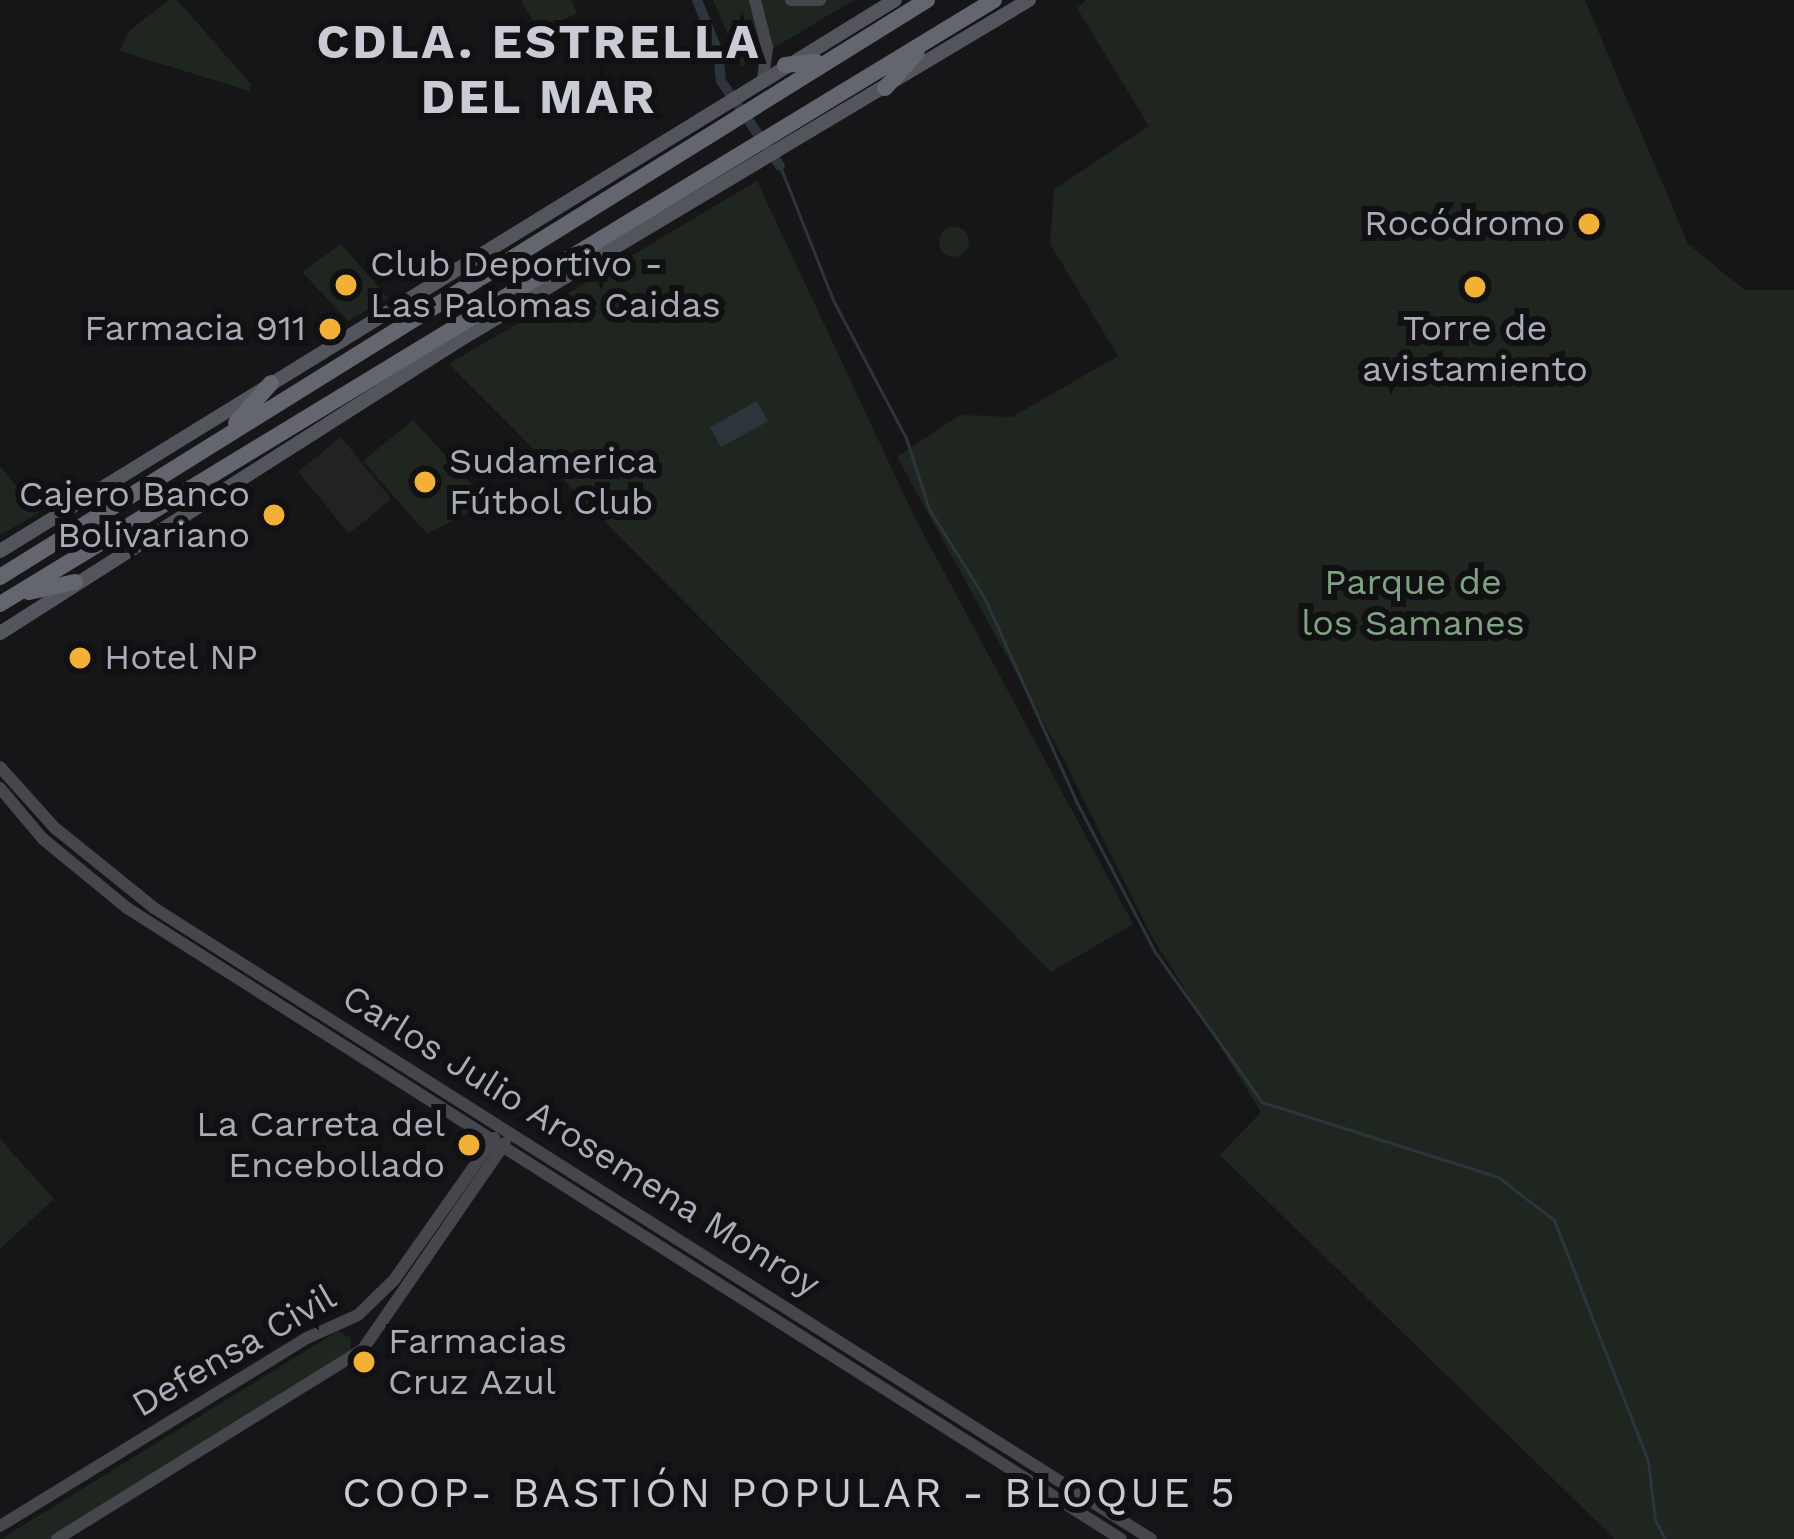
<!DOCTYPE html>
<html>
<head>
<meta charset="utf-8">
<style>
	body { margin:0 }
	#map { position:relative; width:1794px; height:1539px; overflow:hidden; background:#161618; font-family:"Work Sans",sans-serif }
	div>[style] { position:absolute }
	.built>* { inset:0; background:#222225; transform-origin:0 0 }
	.green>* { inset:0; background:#1e261f }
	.round { border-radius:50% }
	.water>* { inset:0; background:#2c353c; transform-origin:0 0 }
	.stream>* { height:3px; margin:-1.5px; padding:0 1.5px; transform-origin:1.5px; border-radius:1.5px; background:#2c353c }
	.canal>* { height:10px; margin:-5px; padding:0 5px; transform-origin:5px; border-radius:5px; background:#2c353c }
	.secondary>* { height:12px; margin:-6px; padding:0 6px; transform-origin:6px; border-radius:6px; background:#45474d }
	.primary>* { height:14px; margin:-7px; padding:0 7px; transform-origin:7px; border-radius:7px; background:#53555c }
	.highway>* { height:16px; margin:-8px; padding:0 8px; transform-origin:8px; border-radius:8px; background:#63666e }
	.dots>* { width:33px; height:33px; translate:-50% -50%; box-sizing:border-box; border:6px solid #111113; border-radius:50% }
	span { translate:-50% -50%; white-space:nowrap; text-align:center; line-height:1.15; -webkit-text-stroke:12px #111113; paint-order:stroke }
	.poi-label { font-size:36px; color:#a8adb8 }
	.right { translate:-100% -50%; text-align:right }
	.left { translate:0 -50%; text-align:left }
	.park-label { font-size:36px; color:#7fa381 }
	.street-label { font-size:36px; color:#a8adb8 }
	.quarter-label { font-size:42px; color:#c9ccd4; letter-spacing:3px }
	.district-label { font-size:48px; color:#c9ccd4; font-weight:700; letter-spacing:3px }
</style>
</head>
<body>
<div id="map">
	<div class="built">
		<i style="left:341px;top:437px;width:80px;height:55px;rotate:51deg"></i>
	</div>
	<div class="green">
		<i style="clip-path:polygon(169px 0,177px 0,251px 84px,249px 91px,120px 51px,128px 32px)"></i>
		<i style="clip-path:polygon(521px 0,571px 0,577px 13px,539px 32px)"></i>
		<i style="clip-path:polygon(713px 0,854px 0,742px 67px)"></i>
		<i style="clip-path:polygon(1086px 0,1585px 0,1688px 244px,1745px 290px,1794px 290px,1794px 1539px,1615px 1539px,1220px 1155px,1261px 1112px,1151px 935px,1063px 758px,897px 457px,960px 415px,1012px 417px,1118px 356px,1050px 244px,1054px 189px,1149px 126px,1077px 8px)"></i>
		<i style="clip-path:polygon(757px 181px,915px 518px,1133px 924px,1051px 972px,449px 364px)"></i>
		<i class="round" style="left:939px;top:227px;width:30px;height:30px"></i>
		<i style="clip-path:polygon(341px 244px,388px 298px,348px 321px,302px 272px)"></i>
		<i style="clip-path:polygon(413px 420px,488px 502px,427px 534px,363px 461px)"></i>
		<i style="clip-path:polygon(0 466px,39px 513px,0 535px)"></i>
		<i style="clip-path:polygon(0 1139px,54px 1199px,0 1249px)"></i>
		<i style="clip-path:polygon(338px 1331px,351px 1338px,351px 1354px,268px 1408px,51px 1539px,1px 1539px)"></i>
	</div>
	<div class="water">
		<i style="left:757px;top:401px;width:23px;height:54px;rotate:61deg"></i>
	</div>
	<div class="stream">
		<i style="left:780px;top:166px;width:144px;rotate:68.4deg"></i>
		<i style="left:833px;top:300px;width:156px;rotate:62.1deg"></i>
		<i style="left:906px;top:438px;width:75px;rotate:72.1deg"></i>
		<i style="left:929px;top:509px;width:104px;rotate:58deg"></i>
		<i style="left:984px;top:597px;width:224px;rotate:65.7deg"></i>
		<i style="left:1076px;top:801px;width:170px;rotate:62.4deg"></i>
		<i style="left:1155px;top:952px;width:184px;rotate:54.5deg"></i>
		<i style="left:1262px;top:1102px;width:248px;rotate:17.6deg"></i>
		<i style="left:1498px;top:1177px;width:71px;rotate:37.5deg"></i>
		<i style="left:1554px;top:1220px;width:259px;rotate:68.7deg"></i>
		<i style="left:1648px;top:1461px;width:59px;rotate:83.2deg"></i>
		<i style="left:1655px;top:1520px;width:21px;rotate:62deg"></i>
	</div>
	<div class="canal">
		<i style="left:697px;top:0;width:56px;rotate:68deg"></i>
		<i style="left:718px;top:52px;width:29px;rotate:84deg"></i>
		<i style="left:721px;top:81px;width:103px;rotate:55.2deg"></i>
	</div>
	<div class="secondary">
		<i style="left:755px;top:0;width:49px;rotate:75.7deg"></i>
		<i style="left:767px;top:47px;width:31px;rotate:97deg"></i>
		<i style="left:791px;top:0;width:29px"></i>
		<i style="left:0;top:767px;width:82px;rotate:48deg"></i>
		<i style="left:55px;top:828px;width:127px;rotate:38.9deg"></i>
		<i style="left:154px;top:908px;width:1180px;rotate:32.33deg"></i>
		<i style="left:0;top:788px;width:67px;rotate:49.9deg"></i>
		<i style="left:43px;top:839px;width:109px;rotate:39.4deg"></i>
		<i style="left:127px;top:908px;width:1177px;rotate:32.41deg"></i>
		<i style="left:0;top:1526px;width:360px;rotate:-31.5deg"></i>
		<i style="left:307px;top:1338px;width:56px;rotate:-24.3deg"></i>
		<i style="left:358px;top:1315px;width:50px;rotate:-44.2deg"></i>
		<i style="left:394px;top:1280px;width:174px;rotate:-54.8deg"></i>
		<i style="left:57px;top:1539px;width:360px;rotate:-31.8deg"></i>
		<i style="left:363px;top:1349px;width:250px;rotate:-55.4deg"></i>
	</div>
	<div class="primary">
		<i style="left:0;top:551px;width:1051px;rotate:-31.62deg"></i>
		<i style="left:0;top:633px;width:543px;rotate:-32.52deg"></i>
		<i style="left:458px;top:341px;width:665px;rotate:-30.85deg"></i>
	</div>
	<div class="highway">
		<i style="left:785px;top:65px;width:31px;rotate:-6deg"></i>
		<i style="left:885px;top:88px;width:47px;rotate:-47.6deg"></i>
		<i style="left:236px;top:423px;width:53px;rotate:-48.8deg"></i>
		<i style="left:0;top:577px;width:1092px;rotate:-31.9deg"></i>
		<i style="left:29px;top:592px;width:47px;rotate:-12.3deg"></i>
		<i style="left:0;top:604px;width:1163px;rotate:-31.28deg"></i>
	</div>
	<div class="dots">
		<i style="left:1589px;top:224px;background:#f2b134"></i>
		<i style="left:346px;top:285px;background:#f2b134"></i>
		<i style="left:1475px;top:287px;background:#f2b134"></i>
		<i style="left:330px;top:329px;background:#f2b134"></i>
		<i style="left:425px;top:482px;background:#f2b134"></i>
		<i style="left:274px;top:515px;background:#f2b134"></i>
		<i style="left:80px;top:658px;background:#f2b134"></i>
		<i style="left:469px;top:1145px;background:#f2b134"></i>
		<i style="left:364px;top:1362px;background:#f2b134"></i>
	</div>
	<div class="poi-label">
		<span class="right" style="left:1565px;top:224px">Rocódromo</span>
		<span class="left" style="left:370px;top:285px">Club Deportivo -<br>Las Palomas Caidas</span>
		<span style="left:1475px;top:349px">Torre de<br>avistamiento</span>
		<span class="right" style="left:306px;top:329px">Farmacia 911</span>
		<span class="left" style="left:449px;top:482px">Sudamerica<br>Fútbol Club</span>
		<span class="right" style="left:250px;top:515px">Cajero Banco<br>Bolivariano</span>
		<span class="left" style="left:104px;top:658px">Hotel NP</span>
		<span class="right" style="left:445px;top:1145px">La Carreta del<br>Encebollado</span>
		<span class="left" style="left:388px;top:1362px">Farmacias<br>Cruz Azul</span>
	</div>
	<div class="park-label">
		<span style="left:1413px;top:603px">Parque de<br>los Samanes</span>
	</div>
	<div class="street-label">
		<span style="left:581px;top:1141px;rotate:32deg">Carlos Julio Arosemena Monroy</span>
		<span style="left:234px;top:1351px;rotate:-30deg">Defensa Civil</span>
	</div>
	<div class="quarter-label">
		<span style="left:790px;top:1493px">COOP- BASTIÓN POPULAR - BLOQUE 5</span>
	</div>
	<div class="district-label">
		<span style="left:539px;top:69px">CDLA. ESTRELLA<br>DEL MAR</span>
	</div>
</div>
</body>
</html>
